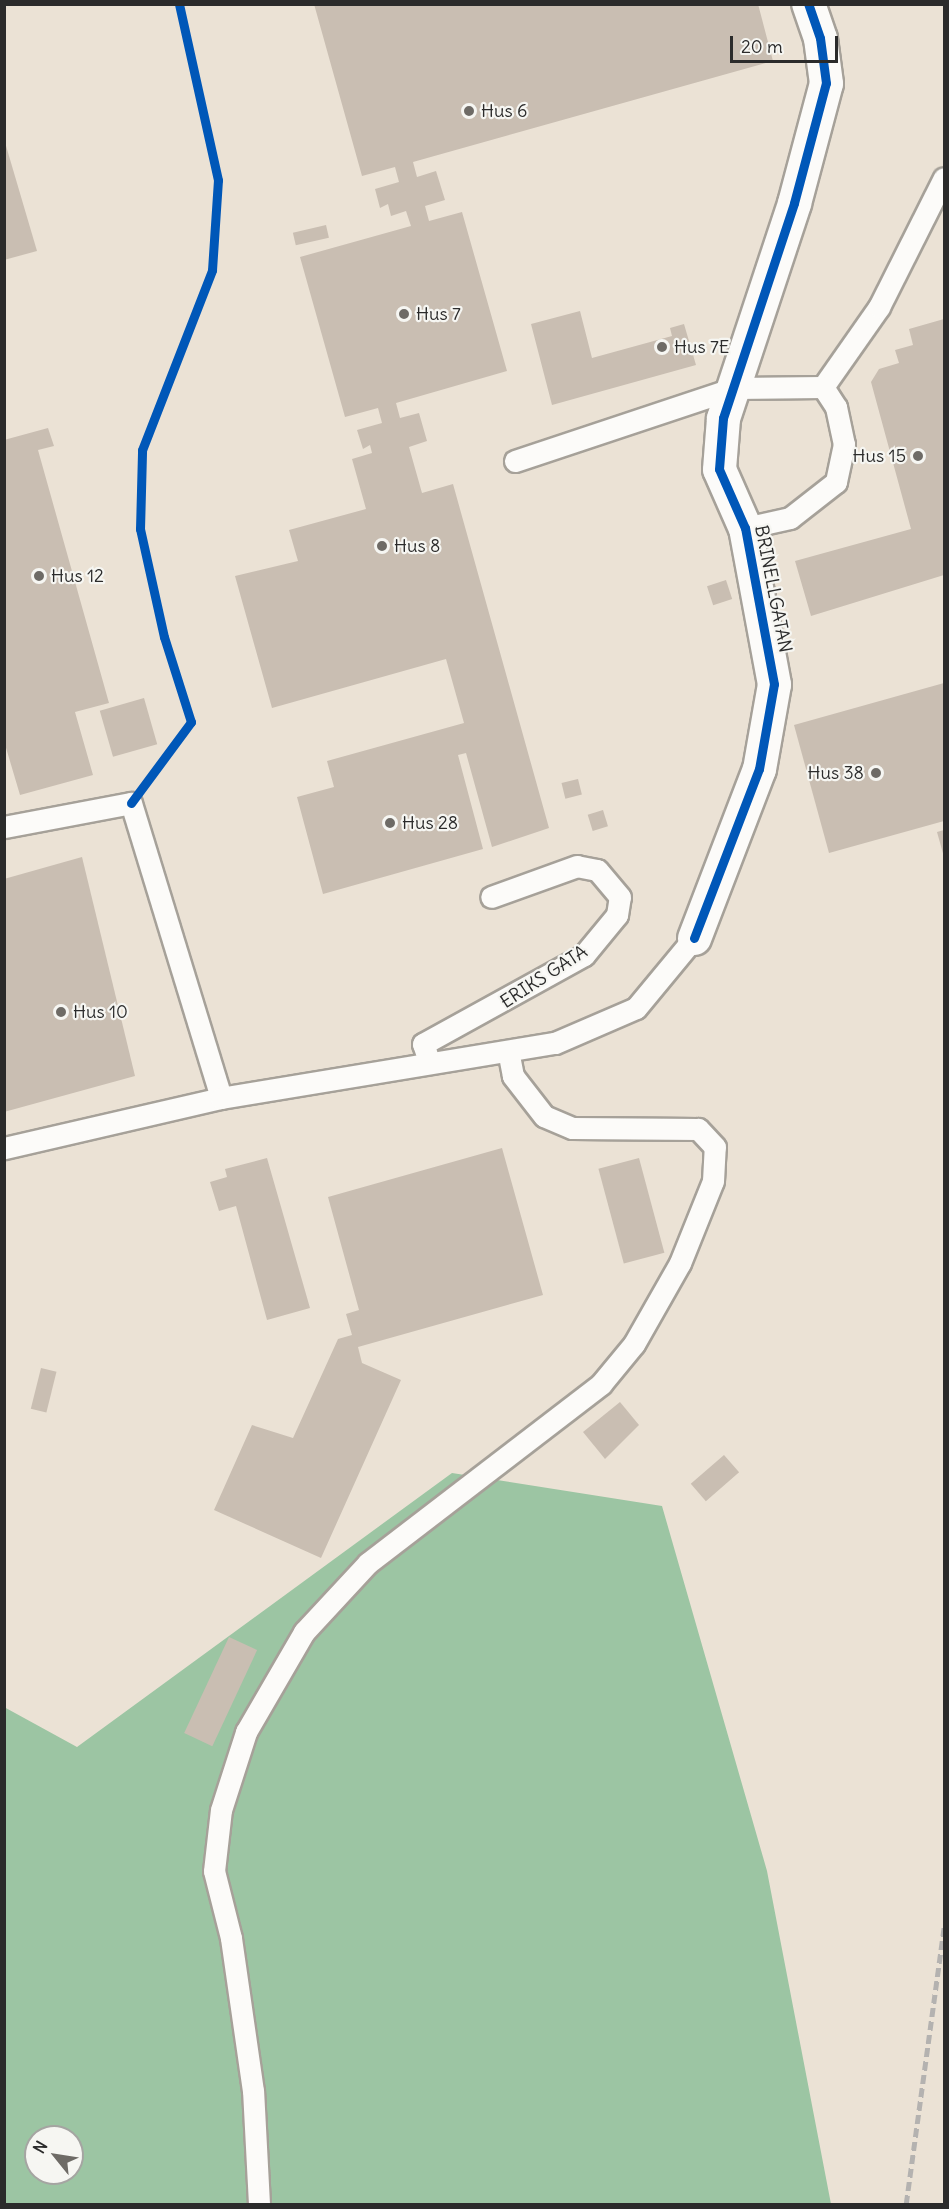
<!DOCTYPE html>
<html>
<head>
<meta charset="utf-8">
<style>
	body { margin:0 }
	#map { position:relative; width:949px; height:2209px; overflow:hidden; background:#ebe2d5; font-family:Delius,sans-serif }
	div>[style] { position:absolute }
	.forest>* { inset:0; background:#9cc5a3 }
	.building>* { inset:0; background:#c9beb2; transform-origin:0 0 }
	.roads { filter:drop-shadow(2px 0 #a6a199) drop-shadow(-2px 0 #a6a199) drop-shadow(0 2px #a6a199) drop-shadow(0 -2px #a6a199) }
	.lane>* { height:21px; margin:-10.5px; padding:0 10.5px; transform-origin:10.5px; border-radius:10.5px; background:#fcfbf9 }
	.street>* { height:33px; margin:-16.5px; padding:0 16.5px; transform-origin:16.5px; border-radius:16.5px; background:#fcfbf9 }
	.rail>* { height:4.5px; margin-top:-2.25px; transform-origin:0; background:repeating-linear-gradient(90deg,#b4b2b0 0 9px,transparent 0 13.5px) }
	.cycleway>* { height:9px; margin:-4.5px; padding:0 4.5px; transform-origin:4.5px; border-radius:4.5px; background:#0057b8 }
	.dots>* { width:16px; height:16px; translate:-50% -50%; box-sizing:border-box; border:3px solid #f6f6f2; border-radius:50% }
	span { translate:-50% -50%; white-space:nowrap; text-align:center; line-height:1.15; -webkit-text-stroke:4.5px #f6f6f2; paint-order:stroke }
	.poi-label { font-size:18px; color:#2b2b2b }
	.left { translate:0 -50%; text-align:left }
	.right { translate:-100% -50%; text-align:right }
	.street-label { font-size:18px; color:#2b2b2b }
	.frame { position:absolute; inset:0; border:6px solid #2b2b2b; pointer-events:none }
	.north { position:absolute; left:24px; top:2125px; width:60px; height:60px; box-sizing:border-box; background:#f6f6f2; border:2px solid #a5a5a2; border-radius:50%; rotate:300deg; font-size:16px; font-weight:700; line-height:24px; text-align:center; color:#2b2b2b }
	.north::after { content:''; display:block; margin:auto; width:21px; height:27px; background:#6e6b66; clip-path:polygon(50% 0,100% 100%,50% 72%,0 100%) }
	.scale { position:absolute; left:730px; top:36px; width:108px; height:27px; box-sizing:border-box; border:3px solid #2b2b2b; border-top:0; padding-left:8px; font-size:18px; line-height:21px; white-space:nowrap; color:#2b2b2b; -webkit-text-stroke:4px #f6f6f2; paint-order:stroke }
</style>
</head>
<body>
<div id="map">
	<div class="forest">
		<i style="clip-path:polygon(evenodd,452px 1473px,662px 1506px,767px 1871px,831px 2204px,5px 2204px,4px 1707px,77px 1747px,452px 1473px,36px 2137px,72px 2137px,72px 2173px,36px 2173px,36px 2137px)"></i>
	</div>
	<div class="building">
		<i style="clip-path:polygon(314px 4px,758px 4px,773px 61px,413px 162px,417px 177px,436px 171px,445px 200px,425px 206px,429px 221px,462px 212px,507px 371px,396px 403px,400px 418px,419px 413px,427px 441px,409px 447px,422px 493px,453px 484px,549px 828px,492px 847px,466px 753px,458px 755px,483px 849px,323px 894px,297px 797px,334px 787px,327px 761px,464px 723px,446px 659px,272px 708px,235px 576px,298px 561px,289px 530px,366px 509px,352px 459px,372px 453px,370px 445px,363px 449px,357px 430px,382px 423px,378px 408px,345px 417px,300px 257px,411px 226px,406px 211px,391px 216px,388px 204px,380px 208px,375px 189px,399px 182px,395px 167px,362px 176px)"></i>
		<i style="clip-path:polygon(4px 139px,37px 251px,4px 260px)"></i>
		<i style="left:326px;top:225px;width:13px;height:34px;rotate:77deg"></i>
		<i style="clip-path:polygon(580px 311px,592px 358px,672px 336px,670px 328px,684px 324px,696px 365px,552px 405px,531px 324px)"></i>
		<i style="clip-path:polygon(944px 319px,944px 575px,811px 616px,795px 561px,911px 529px,871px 382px,879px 369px,899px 363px,895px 350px,913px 345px,909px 329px)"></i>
		<i style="clip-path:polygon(48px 428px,54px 446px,38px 450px,109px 703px,75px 712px,93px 775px,20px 795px,4px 741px,4px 440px)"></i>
		<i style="left:726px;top:580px;width:20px;height:20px;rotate:72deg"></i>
		<i style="clip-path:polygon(944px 683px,944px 821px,829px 853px,794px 725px)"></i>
		<i style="left:144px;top:698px;width:48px;height:46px;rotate:74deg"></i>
		<i style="left:578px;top:779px;width:16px;height:17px;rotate:76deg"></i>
		<i style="left:603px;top:810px;width:17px;height:16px;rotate:73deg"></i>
		<i style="clip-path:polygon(944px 830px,944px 857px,937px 832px)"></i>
		<i style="clip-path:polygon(82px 857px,135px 1076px,4px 1112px,4px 879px)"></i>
		<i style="clip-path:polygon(502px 1148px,543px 1295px,358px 1347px,362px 1363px,401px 1380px,321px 1558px,214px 1510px,252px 1425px,293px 1438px,338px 1339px,352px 1335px,346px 1314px,359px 1310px,328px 1197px)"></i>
		<i style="clip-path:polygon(267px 1158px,310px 1308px,267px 1320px,236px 1206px,219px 1211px,210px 1182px,227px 1177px,225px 1169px)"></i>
		<i style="left:639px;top:1158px;width:98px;height:42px;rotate:75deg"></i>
		<i style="left:41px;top:1368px;width:16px;height:42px;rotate:14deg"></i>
		<i style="clip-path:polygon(620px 1402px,639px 1425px,605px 1459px,583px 1432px)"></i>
		<i style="left:724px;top:1455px;width:23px;height:44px;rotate:49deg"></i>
		<i style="left:229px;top:1637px;width:31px;height:106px;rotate:25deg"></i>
	</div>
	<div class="roads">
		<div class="lane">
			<i style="left:823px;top:387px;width:98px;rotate:-55deg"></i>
			<i style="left:879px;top:307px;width:144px;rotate:-63.3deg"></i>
			<i style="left:515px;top:461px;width:232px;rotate:-18.4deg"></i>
			<i style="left:735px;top:388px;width:88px;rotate:-0.7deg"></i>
			<i style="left:823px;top:387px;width:24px;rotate:57deg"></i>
			<i style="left:836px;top:407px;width:38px;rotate:78deg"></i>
			<i style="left:844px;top:444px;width:39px;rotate:102deg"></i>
			<i style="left:836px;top:482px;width:58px;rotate:142deg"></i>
			<i style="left:790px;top:518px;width:46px;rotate:167.5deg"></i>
			<i style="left:4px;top:827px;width:129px;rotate:-10.7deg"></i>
			<i style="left:131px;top:803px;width:308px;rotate:73deg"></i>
			<i style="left:221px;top:1098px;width:223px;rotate:167deg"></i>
			<i style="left:429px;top:1061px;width:18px;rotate:-109deg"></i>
			<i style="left:423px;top:1044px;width:184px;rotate:-28.9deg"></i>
			<i style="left:584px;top:955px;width:52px;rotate:-50.5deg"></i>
			<i style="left:617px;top:915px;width:18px;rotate:-81deg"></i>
			<i style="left:620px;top:897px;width:35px;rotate:-130deg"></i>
			<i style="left:597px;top:870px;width:20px;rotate:-169deg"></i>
			<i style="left:577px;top:866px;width:91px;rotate:160.2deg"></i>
			<i style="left:221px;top:1098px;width:338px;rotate:-9.4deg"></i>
			<i style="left:555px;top:1043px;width:88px;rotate:-23.4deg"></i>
			<i style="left:636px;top:1008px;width:91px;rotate:-50.4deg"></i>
			<i style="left:259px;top:2204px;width:113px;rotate:-93deg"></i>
			<i style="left:253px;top:2091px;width:155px;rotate:-98.2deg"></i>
			<i style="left:231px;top:1938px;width:69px;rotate:-104.2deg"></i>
			<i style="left:214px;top:1871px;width:61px;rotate:-83.5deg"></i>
			<i style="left:221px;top:1810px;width:82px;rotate:-72.2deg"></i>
			<i style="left:246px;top:1732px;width:116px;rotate:-59.9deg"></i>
			<i style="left:304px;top:1632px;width:94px;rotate:-47.2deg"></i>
			<i style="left:368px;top:1563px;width:294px;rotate:-37.5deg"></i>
			<i style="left:601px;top:1384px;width:52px;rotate:-50.5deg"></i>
			<i style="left:634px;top:1344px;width:93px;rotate:-60.4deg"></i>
			<i style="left:680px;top:1263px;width:88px;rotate:-68.1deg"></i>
			<i style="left:713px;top:1181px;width:34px;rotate:-87deg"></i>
			<i style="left:715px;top:1147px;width:25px;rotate:-133deg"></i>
			<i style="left:698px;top:1129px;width:126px;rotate:-179.5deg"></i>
			<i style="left:572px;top:1128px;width:30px;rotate:-157deg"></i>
			<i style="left:544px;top:1116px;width:51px;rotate:-127.8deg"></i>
			<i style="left:513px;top:1076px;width:25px;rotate:-101deg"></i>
		</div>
		<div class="street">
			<i style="left:694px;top:938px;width:181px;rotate:-69deg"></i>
			<i style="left:759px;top:769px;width:86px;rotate:-80deg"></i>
			<i style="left:774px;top:684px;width:159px;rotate:-100.5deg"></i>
			<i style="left:745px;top:528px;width:64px;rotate:-113.8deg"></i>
			<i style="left:719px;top:469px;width:51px;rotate:-85.5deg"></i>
			<i style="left:723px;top:418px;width:226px;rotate:-71.7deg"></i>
			<i style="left:794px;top:203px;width:124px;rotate:-75.1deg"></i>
			<i style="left:826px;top:83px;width:45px;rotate:-97.6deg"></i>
			<i style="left:820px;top:38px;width:36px;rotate:-109deg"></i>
		</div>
	</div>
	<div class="rail">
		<i style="left:906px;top:2204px;width:282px;rotate:-82.2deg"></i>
	</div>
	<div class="cycleway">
		<i style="left:131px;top:803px;width:101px;rotate:-53.5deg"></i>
		<i style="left:191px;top:722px;width:89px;rotate:-107.6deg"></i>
		<i style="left:164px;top:637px;width:111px;rotate:-102.5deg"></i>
		<i style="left:140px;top:529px;width:79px;rotate:-88.5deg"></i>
		<i style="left:142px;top:450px;width:193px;rotate:-68.7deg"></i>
		<i style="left:212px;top:270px;width:90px;rotate:-86.2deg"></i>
		<i style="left:218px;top:180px;width:180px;rotate:-102.5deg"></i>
		<i style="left:694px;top:938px;width:181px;rotate:-69deg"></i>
		<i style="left:759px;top:769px;width:86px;rotate:-80deg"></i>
		<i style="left:774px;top:684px;width:159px;rotate:-100.5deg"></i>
		<i style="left:745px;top:528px;width:64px;rotate:-113.8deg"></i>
		<i style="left:719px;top:469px;width:51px;rotate:-85.5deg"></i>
		<i style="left:723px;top:418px;width:226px;rotate:-71.7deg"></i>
		<i style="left:794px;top:203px;width:124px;rotate:-75.1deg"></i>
		<i style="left:826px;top:83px;width:45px;rotate:-97.6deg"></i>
		<i style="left:820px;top:38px;width:36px;rotate:-109deg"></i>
	</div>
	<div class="dots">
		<i style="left:469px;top:111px;background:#6e6b66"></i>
		<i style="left:404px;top:314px;background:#6e6b66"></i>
		<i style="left:662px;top:347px;background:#6e6b66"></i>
		<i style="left:918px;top:456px;background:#6e6b66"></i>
		<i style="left:382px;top:546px;background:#6e6b66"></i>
		<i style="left:39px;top:576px;background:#6e6b66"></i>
		<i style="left:876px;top:773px;background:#6e6b66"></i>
		<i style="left:390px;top:823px;background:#6e6b66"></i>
		<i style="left:61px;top:1012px;background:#6e6b66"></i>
	</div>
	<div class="poi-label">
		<span class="left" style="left:481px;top:111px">Hus 6</span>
		<span class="left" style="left:416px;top:314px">Hus 7</span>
		<span class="left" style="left:674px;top:347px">Hus 7E</span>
		<span class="right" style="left:906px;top:456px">Hus 15</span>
		<span class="left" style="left:394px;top:546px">Hus 8</span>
		<span class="left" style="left:51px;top:576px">Hus 12</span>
		<span class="right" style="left:864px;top:773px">Hus 38</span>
		<span class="left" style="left:402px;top:823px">Hus 28</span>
		<span class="left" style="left:73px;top:1012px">Hus 10</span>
	</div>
	<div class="street-label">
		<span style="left:773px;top:589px;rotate:79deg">BRINELLGATAN</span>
		<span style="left:544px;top:977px;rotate:-33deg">ERIKS GATA</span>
	</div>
	<div class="frame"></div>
	<div class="north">N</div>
	<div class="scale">20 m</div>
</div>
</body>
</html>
